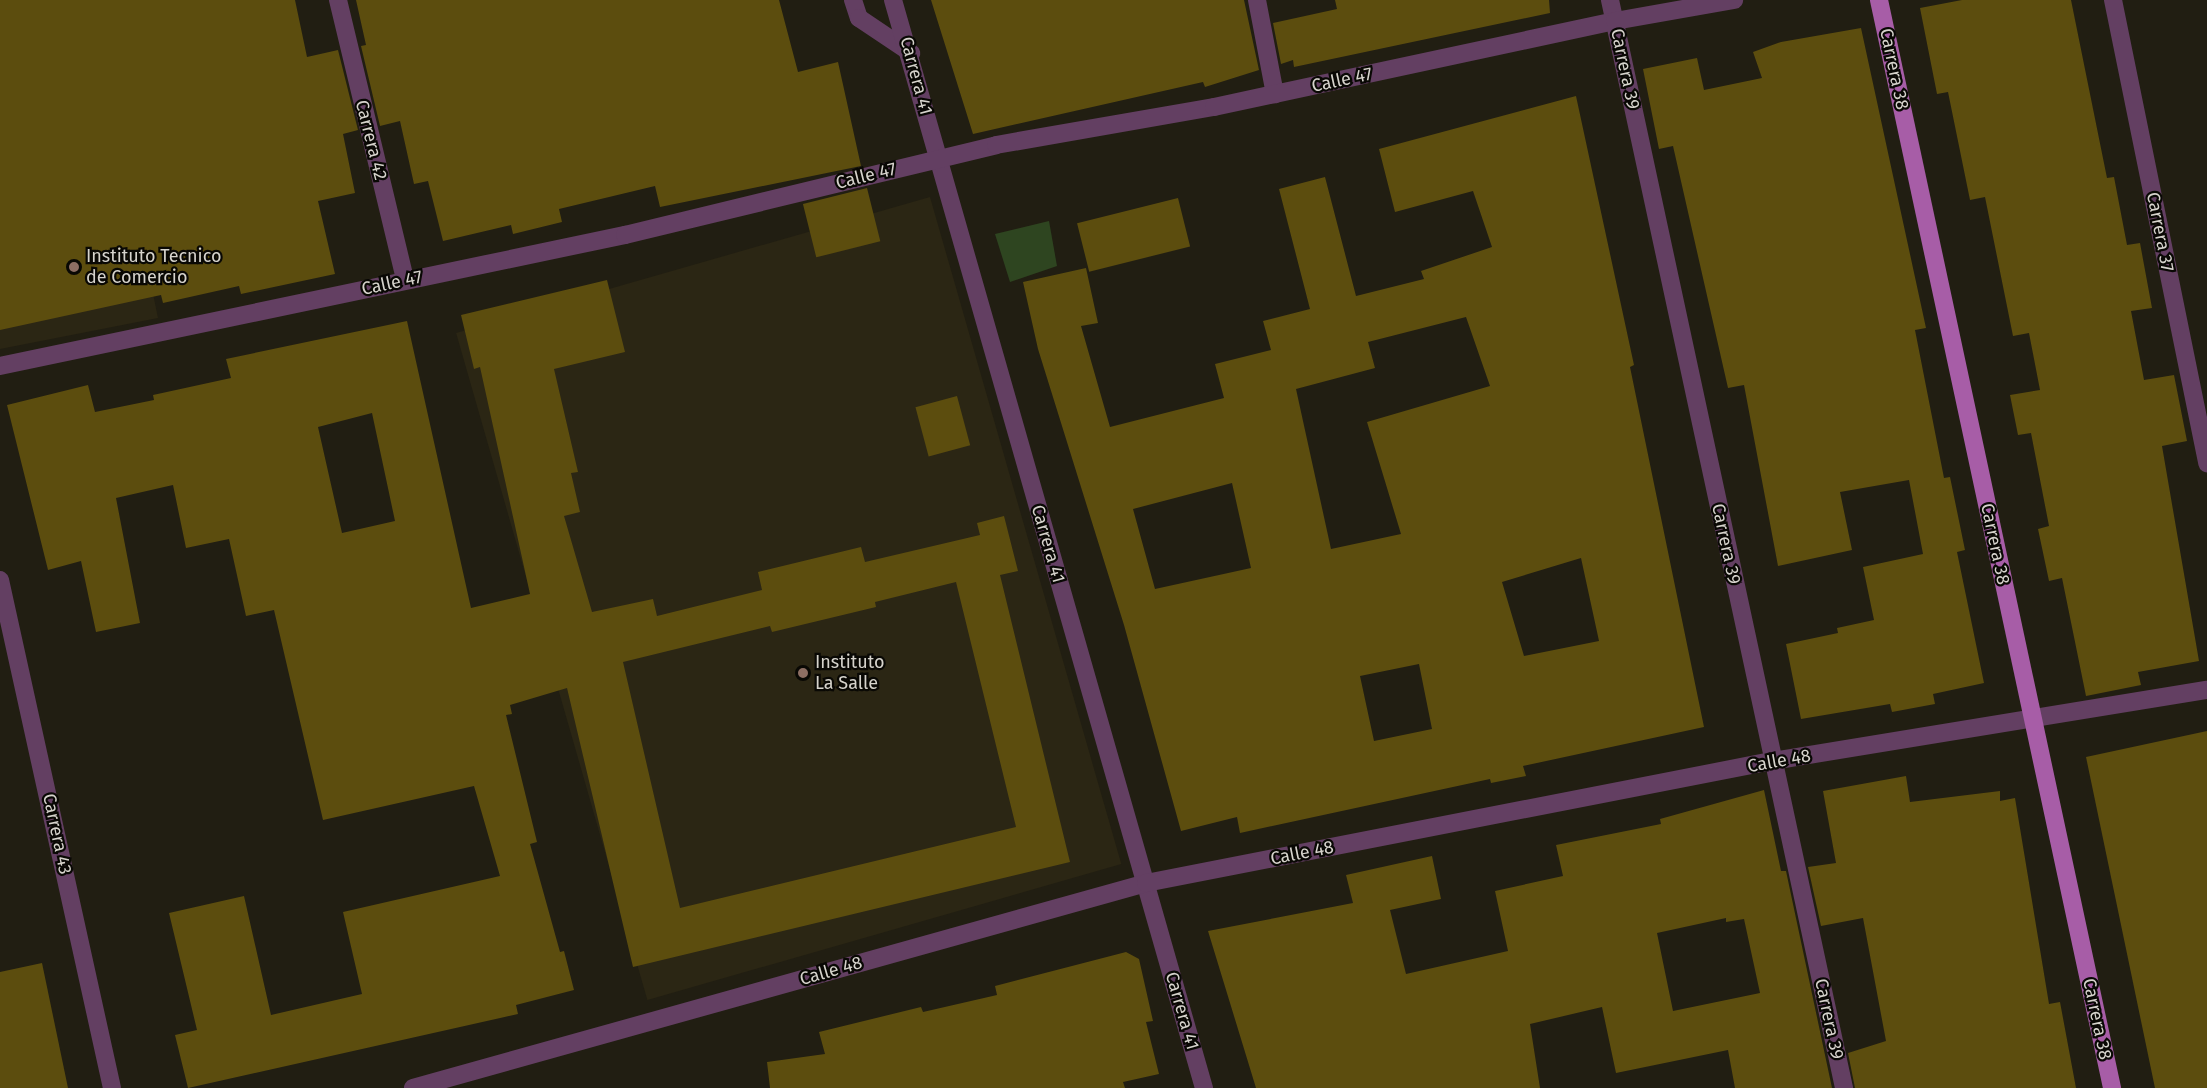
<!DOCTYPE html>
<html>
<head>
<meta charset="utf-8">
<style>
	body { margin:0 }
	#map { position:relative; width:2207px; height:1088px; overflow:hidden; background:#211e12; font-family:"Fira Sans",sans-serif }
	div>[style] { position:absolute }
	.built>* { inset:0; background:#2b2614; transform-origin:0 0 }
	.green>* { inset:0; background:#2e4520 }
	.building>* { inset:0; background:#5c4d0e; transform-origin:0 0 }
	.minor>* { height:18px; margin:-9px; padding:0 9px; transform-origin:9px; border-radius:9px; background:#633f62 }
	.major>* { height:18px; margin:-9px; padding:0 9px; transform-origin:9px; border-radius:9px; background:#a75da7 }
	.dots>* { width:16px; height:16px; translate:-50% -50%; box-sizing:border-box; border:3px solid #090804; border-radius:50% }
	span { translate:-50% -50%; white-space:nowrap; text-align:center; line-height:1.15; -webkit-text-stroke:4.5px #090804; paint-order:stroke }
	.street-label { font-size:18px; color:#d6d3cc }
	.poi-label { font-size:18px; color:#d6d3cc }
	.left { translate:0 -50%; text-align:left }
</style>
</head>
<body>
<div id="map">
	<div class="built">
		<i style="clip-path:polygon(132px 191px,158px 318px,0 349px,0 216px)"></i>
		<i style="left:930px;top:197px;width:694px;height:493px;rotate:74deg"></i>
	</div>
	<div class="green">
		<i style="clip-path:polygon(1049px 221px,1057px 266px,1010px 282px,995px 234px)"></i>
	</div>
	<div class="building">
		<i style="clip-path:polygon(0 0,295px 0,307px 57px,338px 50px,358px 130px,343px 134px,355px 193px,318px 201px,335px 274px,241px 294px,239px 286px,163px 303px,161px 295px,0 330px)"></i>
		<i style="clip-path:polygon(356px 0,779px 0,798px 72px,838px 62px,861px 166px,660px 207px,655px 186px,559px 209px,562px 222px,513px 234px,511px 225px,443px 241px,428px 181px,414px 184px,400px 121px,380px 126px,361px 46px,366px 45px)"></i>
		<i style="clip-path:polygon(931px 0,1244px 0,1259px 70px,1205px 87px,1203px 82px,973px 134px)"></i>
		<i style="clip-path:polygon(1335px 0,1549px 0,1550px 13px,1294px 67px,1293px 60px,1281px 64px,1273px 23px,1337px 9px)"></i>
		<i style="clip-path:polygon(1962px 0,2071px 0,2107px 178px,2114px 177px,2127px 245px,2140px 243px,2152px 308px,2131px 311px,2144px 380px,2174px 375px,2187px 441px,2162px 446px,2199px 661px,2138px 672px,2141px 685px,2086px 696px,2062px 578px,2049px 581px,2038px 529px,2049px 526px,2031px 433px,2018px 435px,2010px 395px,2040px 390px,2029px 333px,2013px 336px,1985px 197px,1970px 200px,1948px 92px,1937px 94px,1920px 8px)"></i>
		<i style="clip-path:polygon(1861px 28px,1926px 328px,1915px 330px,1944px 478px,1950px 477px,1965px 550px,1957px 552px,1984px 683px,1933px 694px,1935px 704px,1892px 712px,1890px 704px,1801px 719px,1786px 644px,1838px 633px,1837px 628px,1874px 620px,1863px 567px,1923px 554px,1909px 480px,1840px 492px,1852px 550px,1778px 566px,1744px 385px,1728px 388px,1673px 146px,1659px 149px,1643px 69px,1697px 58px,1704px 90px,1762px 78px,1753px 52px,1781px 42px)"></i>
		<i style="clip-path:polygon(evenodd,1576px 96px,1634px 365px,1630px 367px,1704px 727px,1523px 766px,1526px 776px,1491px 783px,1490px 779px,1240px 833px,1237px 817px,1181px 831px,1124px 625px,1038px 349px,1023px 282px,1086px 268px,1098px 323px,1081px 326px,1110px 427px,1224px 398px,1215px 364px,1271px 350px,1263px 321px,1310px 309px,1279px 189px,1325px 177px,1356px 296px,1424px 279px,1421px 271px,1492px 247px,1473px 191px,1395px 212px,1379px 149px,1576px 96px,1466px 317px,1490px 386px,1367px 422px,1401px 534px,1331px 549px,1296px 389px,1375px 368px,1368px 342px,1466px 317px,1576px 96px,1232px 483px,1251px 568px,1155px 589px,1133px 509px,1232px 483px,1576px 96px,1581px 558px,1599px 641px,1524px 656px,1502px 582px,1581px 558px,1576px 96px,1419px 664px,1432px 729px,1374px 741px,1360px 676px,1419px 664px)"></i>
		<i style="left:867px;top:188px;width:55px;height:66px;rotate:76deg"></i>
		<i style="left:1178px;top:198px;width:50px;height:104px;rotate:76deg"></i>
		<i style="clip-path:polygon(evenodd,607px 280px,625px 352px,554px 369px,578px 472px,571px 473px,580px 512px,564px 516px,592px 612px,653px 599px,657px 616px,762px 590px,758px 572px,861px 547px,865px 562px,980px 535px,977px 523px,1004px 516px,1018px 571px,1000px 575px,1070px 862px,633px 967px,567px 688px,510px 705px,512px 714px,506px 715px,537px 842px,530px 844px,560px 952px,564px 951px,574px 990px,516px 1005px,518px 1014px,188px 1088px,175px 1035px,197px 1030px,169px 913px,244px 896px,271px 1015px,362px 994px,343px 912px,500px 876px,474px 786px,323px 820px,274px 610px,246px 616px,229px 539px,186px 548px,173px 485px,116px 498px,140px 623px,96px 632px,81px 561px,48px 570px,7px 405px,88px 385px,95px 412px,154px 400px,153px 395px,231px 378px,226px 359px,407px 321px,471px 608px,530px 594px,480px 367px,474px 369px,461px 315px,607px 280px,372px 413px,395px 521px,342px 533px,318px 427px,372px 413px,607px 280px,956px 582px,1016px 827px,680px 908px,623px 662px,770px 626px,772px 632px,876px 607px,875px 602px,956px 582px)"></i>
		<i style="left:957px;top:396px;width:51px;height:43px;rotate:75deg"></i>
		<i style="clip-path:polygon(2207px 731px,2207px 1088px,2155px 1088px,2086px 757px)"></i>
		<i style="clip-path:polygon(1906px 776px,1910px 802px,2000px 791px,2000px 801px,2015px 798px,2049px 1004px,2060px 1002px,2076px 1088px,1855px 1088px,1848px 1053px,1886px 1041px,1863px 918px,1821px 926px,1808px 867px,1836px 863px,1823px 791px)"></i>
		<i style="clip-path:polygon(evenodd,1764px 790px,1781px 871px,1786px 871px,1832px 1088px,1735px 1088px,1728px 1050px,1616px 1073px,1602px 1007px,1530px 1024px,1540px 1088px,1256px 1088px,1208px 931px,1353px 903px,1346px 875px,1432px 856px,1441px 899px,1390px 910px,1406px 974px,1508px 951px,1495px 891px,1563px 876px,1556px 845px,1661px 824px,1660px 819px,1764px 790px,1726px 918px,1726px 922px,1744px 919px,1760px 993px,1673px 1011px,1657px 933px,1726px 918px)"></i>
		<i style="clip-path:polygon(1126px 952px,1139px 959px,1153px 1021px,1146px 1022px,1159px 1074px,1123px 1082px,1125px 1088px,770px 1088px,767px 1062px,825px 1054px,819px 1032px,921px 1007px,923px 1012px,997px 995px,995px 986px)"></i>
		<i style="clip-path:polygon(42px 963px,68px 1088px,0 1088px,0 972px)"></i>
	</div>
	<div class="minor">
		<i style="left:338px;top:0;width:288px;rotate:76.5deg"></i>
		<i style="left:853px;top:0;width:19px;rotate:72deg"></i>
		<i style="left:859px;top:18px;width:63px;rotate:33.9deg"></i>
		<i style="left:893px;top:0;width:1132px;rotate:74.05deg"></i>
		<i style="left:1257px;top:0;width:96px;rotate:79.2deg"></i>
		<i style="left:1610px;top:0;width:1113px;rotate:77.86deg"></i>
		<i style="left:2113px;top:0;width:473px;rotate:78.5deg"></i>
		<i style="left:0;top:366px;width:639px;rotate:-11.84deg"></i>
		<i style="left:625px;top:235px;width:382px;rotate:-13.6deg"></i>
		<i style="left:996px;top:145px;width:221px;rotate:-9.9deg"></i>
		<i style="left:1214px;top:107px;width:410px;rotate:-12.1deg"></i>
		<i style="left:1615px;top:21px;width:121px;rotate:-10deg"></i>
		<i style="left:0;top:580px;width:520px;rotate:77.57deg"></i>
		<i style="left:413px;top:1088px;width:761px;rotate:-15.62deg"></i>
		<i style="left:1146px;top:883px;width:638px;rotate:-11.03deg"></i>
		<i style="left:1772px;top:761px;width:441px;rotate:-9.3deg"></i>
	</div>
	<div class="major">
		<i style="left:1879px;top:0;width:1113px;rotate:77.91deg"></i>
	</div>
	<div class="dots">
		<i style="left:74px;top:267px;background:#8d6e63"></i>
		<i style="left:803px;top:673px;background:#8d6e63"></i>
	</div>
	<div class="street-label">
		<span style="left:1625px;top:69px;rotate:78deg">Carrera 39</span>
		<span style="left:1894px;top:69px;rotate:78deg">Carrera 38</span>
		<span style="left:916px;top:76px;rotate:75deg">Carrera 41</span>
		<span style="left:1342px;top:80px;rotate:-12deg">Calle 47</span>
		<span style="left:371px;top:140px;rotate:76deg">Carrera 42</span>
		<span style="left:866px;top:176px;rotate:-14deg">Calle 47</span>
		<span style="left:2160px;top:232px;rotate:79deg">Carrera 37</span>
		<span style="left:392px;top:283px;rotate:-12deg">Calle 47</span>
		<span style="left:1048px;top:544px;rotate:74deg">Carrera 41</span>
		<span style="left:1726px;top:544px;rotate:78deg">Carrera 39</span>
		<span style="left:1995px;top:544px;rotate:78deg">Carrera 38</span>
		<span style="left:1779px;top:761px;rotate:-10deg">Calle 48</span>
		<span style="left:57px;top:834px;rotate:78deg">Carrera 43</span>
		<span style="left:1302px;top:853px;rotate:-11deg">Calle 48</span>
		<span style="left:831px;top:971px;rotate:-16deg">Calle 48</span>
		<span style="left:1182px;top:1011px;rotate:74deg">Carrera 41</span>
		<span style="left:1829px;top:1019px;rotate:78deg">Carrera 39</span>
		<span style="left:2097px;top:1019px;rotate:78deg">Carrera 38</span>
	</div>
	<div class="poi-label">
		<span class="left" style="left:86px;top:267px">Instituto Tecnico<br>de Comercio</span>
		<span class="left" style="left:815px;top:673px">Instituto<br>La Salle</span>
	</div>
</div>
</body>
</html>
